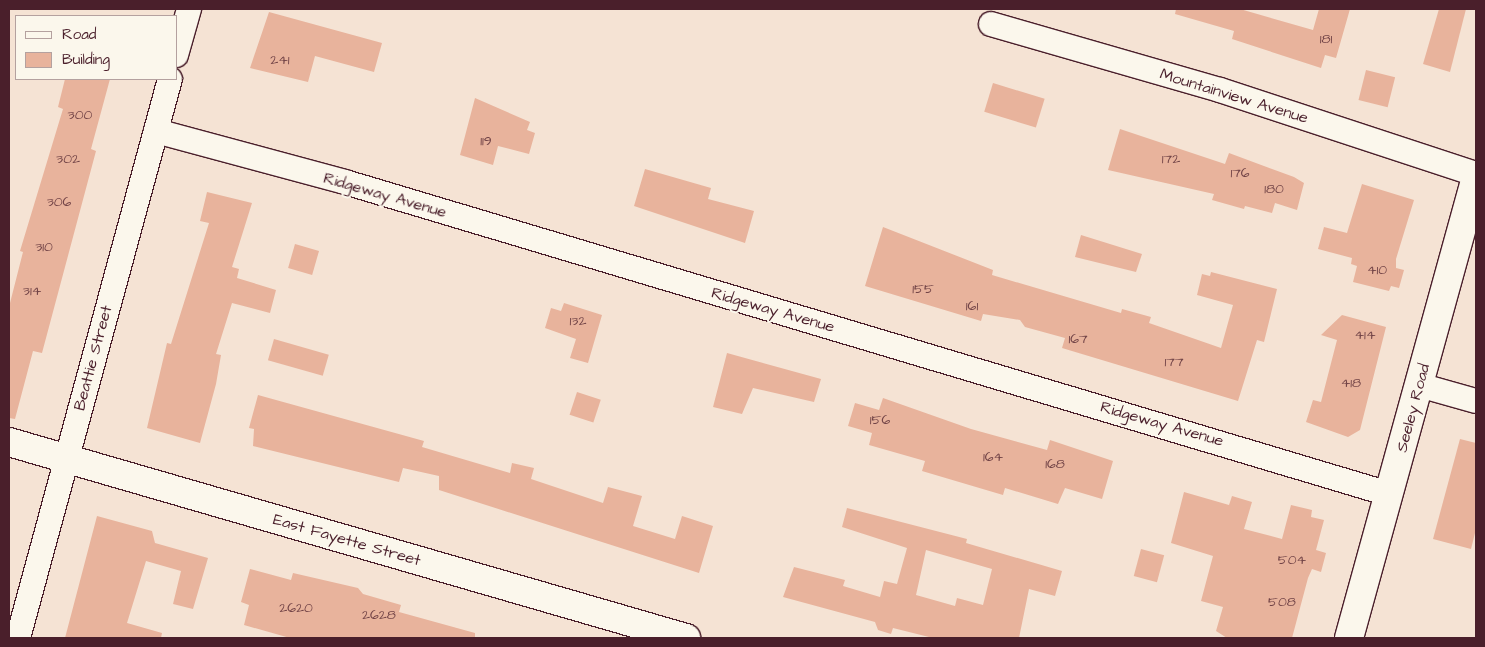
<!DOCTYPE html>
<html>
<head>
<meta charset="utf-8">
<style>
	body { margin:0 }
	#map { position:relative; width:1485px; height:647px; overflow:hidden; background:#f5e3d4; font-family:"Architects Daughter",sans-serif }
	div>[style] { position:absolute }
	.building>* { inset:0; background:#e8b39c; transform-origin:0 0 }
	.roads { filter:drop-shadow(1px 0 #4a1f2b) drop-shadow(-1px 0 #4a1f2b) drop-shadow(0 1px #4a1f2b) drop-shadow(0 -1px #4a1f2b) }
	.street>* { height:24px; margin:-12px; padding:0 12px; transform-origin:12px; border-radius:12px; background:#fbf7ec }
	.secondary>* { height:28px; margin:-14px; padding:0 14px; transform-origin:14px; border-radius:14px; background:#fbf7ec }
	span { translate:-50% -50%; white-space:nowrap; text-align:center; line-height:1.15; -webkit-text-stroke:4px #fbf7ec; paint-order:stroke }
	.number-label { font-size:14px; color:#724447 }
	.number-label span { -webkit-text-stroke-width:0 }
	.street-label { font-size:16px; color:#4a1f2b }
	.frame { position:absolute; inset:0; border:10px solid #4a1f2b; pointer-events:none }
	.legend { position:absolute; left:15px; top:15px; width:162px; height:65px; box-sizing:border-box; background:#fbf7ec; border:1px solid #b4a19f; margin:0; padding:6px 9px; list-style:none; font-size:15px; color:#4a1f2b }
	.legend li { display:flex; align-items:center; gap:10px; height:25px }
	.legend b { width:25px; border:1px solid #b4a19f }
</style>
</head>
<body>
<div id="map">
	<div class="building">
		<i style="clip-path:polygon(1176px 9px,1240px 9px,1313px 30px,1319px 9px,1350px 9px,1336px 58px,1325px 55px,1321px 68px,1232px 39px,1234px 31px,1175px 14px)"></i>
		<i style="clip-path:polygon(1439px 9px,1466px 9px,1450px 72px,1423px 64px)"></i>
		<i style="clip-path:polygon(269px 12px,382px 43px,374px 72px,315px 56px,308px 82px,250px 68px)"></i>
		<i style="left:1366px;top:70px;width:30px;height:31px;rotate:14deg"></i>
		<i style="clip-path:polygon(65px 79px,110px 79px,91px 149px,96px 151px,42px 353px,33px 351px,15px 419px,9px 418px,9px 307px,23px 252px,20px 251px,63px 109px,58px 107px)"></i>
		<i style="left:993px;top:83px;width:54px;height:30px;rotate:17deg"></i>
		<i style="clip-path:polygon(475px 98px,530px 122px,527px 130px,535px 133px,529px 154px,498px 146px,493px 165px,460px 155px)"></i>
		<i style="clip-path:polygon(1120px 129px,1225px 164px,1229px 153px,1294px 177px,1304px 183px,1297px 210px,1275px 203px,1272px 213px,1245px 206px,1244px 209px,1212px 200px,1214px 194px,1108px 170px)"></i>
		<i style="clip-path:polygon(645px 169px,711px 188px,708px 199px,754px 211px,745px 243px,634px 206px)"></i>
		<i style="clip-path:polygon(1362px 184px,1414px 200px,1396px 259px,1396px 268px,1404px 270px,1399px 288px,1391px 286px,1389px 291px,1353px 282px,1357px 266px,1351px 264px,1352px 258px,1318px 249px,1324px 227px,1347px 233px)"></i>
		<i style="clip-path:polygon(207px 192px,252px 203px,232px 267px,239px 269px,237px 278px,276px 290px,270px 313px,232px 303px,216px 354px,221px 355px,216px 384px,200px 443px,147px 428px,167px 343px,171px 344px,209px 223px,200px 221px)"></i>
		<i style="clip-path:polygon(883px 227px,993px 270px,992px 275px,1121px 313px,1122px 309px,1151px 317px,1149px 323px,1221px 348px,1233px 305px,1197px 295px,1202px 274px,1210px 276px,1211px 272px,1277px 289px,1264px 342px,1257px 340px,1238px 401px,1062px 348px,1065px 338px,1025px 327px,1020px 320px,983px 314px,981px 321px,865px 286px)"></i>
		<i style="clip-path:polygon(1081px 235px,1142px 254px,1136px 272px,1075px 257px)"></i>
		<i style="left:295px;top:244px;width:25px;height:25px;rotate:16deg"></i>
		<i style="clip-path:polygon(564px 303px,602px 315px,588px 363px,570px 358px,576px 339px,545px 328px,551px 308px,561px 311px)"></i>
		<i style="clip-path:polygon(1342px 315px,1386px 327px,1360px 430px,1348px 437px,1306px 422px,1313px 400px,1321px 402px,1337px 340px,1321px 335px)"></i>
		<i style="left:274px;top:339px;width:57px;height:22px;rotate:16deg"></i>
		<i style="clip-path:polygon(727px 353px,821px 379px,814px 402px,753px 388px,742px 414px,713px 407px)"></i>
		<i style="left:577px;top:392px;width:25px;height:24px;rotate:18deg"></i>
		<i style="clip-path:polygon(258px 395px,424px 441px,422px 447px,510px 473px,512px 463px,534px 468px,531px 479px,603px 503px,608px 487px,642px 496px,633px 526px,675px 539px,682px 516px,713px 526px,699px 573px,439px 490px,439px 476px,403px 468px,399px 482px,253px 446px,254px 429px,249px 428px)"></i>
		<i style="clip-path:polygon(883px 398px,971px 429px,1047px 450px,1050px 440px,1113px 461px,1102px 499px,1065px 488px,1058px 504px,1005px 488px,1003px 495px,922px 471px,925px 461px,869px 445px,872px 433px,848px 426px,855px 403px,879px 410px)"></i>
		<i style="clip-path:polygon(1460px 439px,1476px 443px,1476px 529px,1471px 549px,1433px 539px)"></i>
		<i style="clip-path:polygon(1184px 492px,1229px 505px,1232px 496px,1252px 502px,1244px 529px,1282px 539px,1291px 505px,1312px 510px,1311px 517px,1324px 520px,1316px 550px,1326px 553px,1321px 572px,1312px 569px,1308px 578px,1292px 638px,1227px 638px,1216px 631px,1223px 607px,1201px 601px,1213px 556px,1171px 543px)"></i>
		<i style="clip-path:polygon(evenodd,847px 508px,967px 539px,966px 543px,1062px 571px,1055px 596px,1029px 589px,1019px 638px,933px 638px,893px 628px,891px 634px,878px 630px,875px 622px,783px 597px,794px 567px,845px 580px,843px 586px,880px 597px,884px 581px,897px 584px,907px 548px,842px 527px,847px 508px,926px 550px,992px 569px,983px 605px,957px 598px,955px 606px,916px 595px,926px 550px)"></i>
		<i style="clip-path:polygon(97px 516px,152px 531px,155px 543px,208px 558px,193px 609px,173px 604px,181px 571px,146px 561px,127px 623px,162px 633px,161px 638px,65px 638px)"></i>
		<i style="left:1141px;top:549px;width:24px;height:28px;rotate:15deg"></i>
		<i style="clip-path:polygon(250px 569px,291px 580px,293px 573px,358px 588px,363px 594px,401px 605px,399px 612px,475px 633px,475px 638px,290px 638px,244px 625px,249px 605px,241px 602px)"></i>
	</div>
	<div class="roads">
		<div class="street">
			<i style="left:991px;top:24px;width:238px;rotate:16.1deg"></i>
			<i style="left:1220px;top:90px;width:269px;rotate:18.2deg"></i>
			<i style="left:176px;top:55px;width:48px;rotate:-74.2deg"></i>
			<i style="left:156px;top:131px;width:196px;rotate:15.1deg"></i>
			<i style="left:345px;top:182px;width:1090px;rotate:16.64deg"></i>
			<i style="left:1419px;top:385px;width:59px;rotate:15.7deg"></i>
			<i style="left:18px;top:638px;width:579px;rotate:-74.79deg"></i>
		</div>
		<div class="secondary">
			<i style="left:9px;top:442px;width:705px;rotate:16.15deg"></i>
			<i style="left:1349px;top:638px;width:477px;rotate:-74.6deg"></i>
		</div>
	</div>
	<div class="number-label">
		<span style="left:1326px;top:39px">181</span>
		<span style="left:280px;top:60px">241</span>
		<span style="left:80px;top:115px">300</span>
		<span style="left:486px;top:141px">119</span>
		<span style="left:68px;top:159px">302</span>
		<span style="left:1171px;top:159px">172</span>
		<span style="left:1240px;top:173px">176</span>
		<span style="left:1274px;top:189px">180</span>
		<span style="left:59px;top:202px">306</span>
		<span style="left:44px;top:247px">310</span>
		<span style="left:1377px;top:270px">410</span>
		<span style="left:923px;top:289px">155</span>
		<span style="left:32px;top:291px">314</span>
		<span style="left:972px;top:306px">161</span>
		<span style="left:578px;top:321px">132</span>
		<span style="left:1365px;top:335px">414</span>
		<span style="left:1078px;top:339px">167</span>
		<span style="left:1174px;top:362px">177</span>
		<span style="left:1351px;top:383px">418</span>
		<span style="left:880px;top:420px">156</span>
		<span style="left:993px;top:457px">164</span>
		<span style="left:1055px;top:464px">168</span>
		<span style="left:1292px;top:560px">504</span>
		<span style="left:1282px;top:602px">508</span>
		<span style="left:296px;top:608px">2620</span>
		<span style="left:379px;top:615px">2628</span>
	</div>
	<div class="street-label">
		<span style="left:1234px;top:96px;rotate:17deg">Mountainview Avenue</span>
		<span style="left:385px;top:195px;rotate:16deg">Ridgeway Avenue</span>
		<span style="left:773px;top:310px;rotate:16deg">Ridgeway Avenue</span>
		<span style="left:93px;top:358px;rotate:-75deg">Beattie Street</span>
		<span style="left:1413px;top:408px;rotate:-75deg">Seeley Road</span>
		<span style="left:1162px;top:424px;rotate:16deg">Ridgeway Avenue</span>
		<span style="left:347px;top:540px;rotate:16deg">East Fayette Street</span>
	</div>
	<div class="frame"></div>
	<ul class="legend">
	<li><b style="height:6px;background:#fbf7ec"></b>Road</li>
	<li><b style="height:14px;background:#e8b39c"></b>Building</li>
	</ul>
</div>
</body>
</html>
